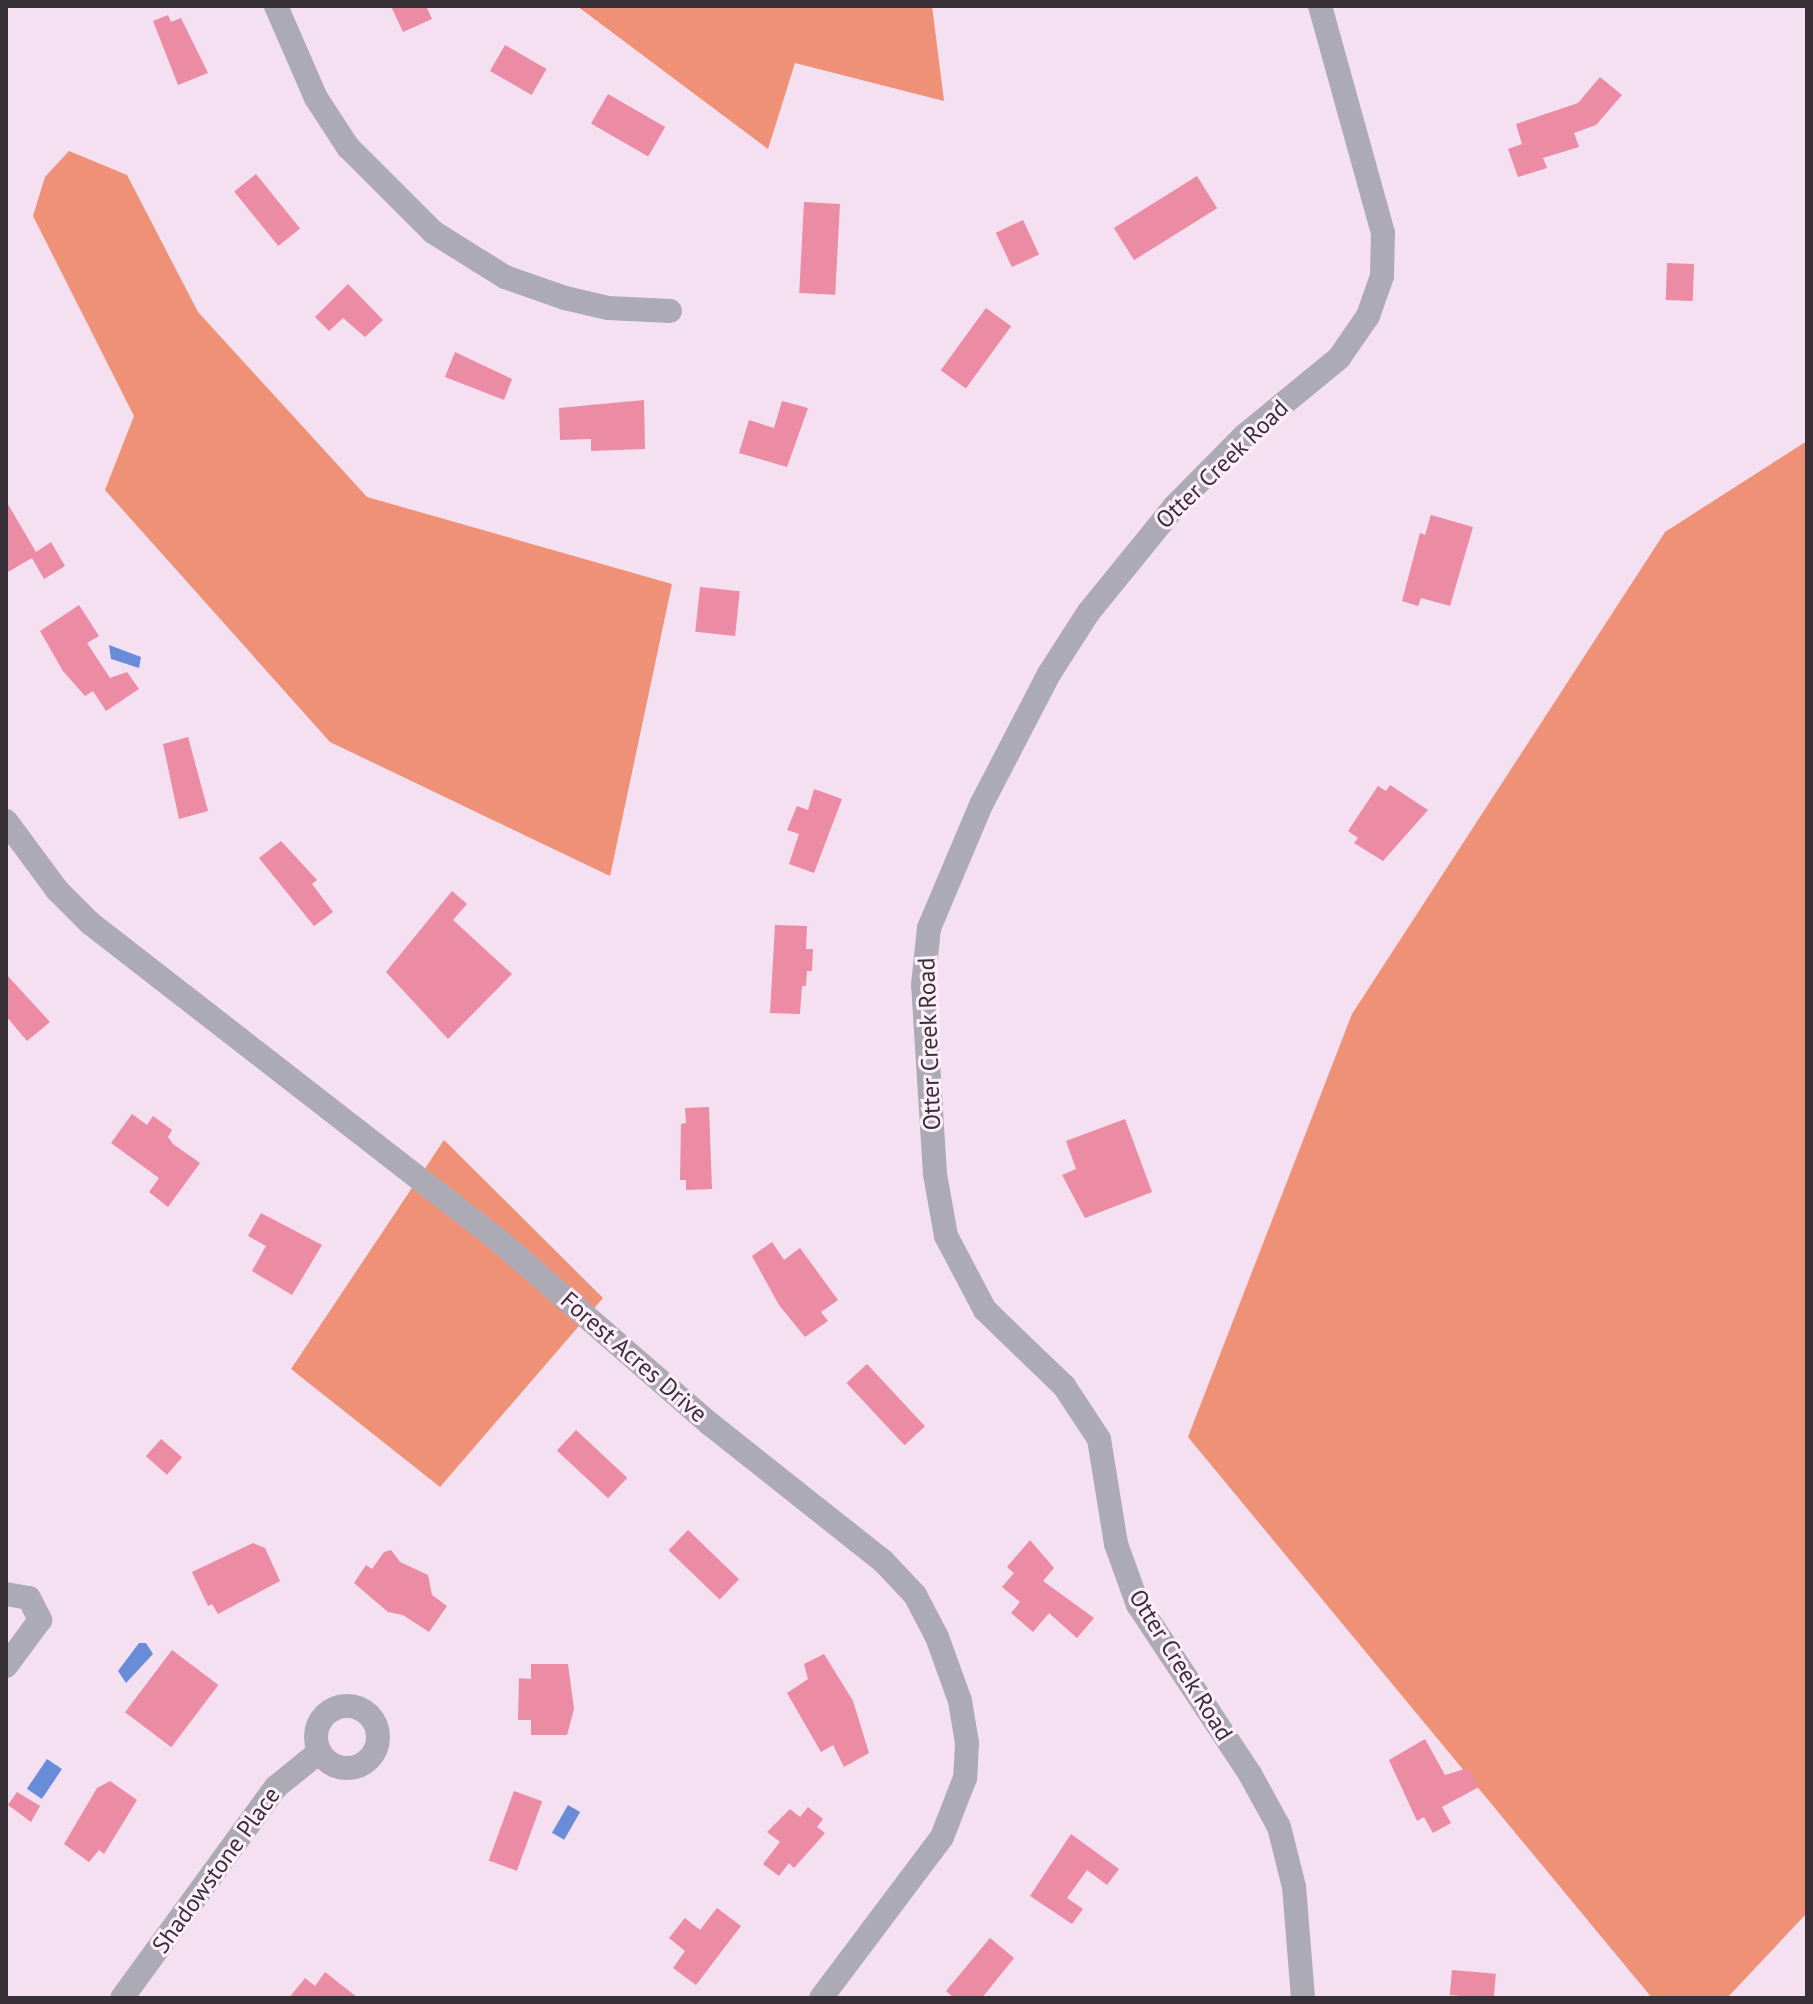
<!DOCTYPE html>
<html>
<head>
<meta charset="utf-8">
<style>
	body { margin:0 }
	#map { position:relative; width:1813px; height:2004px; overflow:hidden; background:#f4e0f1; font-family:"PT Sans",sans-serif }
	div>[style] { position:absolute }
	.forest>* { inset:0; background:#ee9176 }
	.water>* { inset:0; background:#688cd7; transform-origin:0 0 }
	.building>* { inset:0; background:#eb8ba4; transform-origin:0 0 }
	.minor>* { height:24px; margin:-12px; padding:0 12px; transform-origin:12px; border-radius:12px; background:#acaab4 }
	.minor>.ring { margin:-12px; padding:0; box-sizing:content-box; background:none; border:24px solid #acaab4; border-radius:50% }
	span { translate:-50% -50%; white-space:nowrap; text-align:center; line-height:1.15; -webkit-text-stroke:6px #ffeffc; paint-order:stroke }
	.street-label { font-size:24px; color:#383037 }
	.frame { position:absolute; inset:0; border:8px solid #383037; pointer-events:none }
</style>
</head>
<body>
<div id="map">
	<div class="forest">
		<i style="clip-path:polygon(577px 6px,932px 6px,944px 101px,795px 63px,768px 149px)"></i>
		<i style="clip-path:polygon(69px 151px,127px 175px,198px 312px,367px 497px,672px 584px,610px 876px,330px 742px,105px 490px,134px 416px,33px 216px,45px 177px)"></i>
		<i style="clip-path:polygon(1807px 441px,1807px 1913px,1727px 1998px,1652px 1998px,1188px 1437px,1352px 1014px,1665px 532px)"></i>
		<i style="clip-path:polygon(444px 1140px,603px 1298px,440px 1487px,291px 1369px)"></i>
	</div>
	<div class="water">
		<i style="clip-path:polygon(109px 645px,141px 657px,139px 668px,111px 659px)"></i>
		<i style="clip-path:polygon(139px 1643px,146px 1643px,153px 1654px,126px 1683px,118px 1671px)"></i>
		<i style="left:47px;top:1759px;width:18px;height:36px;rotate:34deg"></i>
		<i style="left:568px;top:1805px;width:14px;height:32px;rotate:30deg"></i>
	</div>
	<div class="building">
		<i style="clip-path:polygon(391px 6px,426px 6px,432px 19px,403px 32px)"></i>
		<i style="clip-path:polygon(168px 15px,171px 22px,181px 18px,208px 73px,178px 85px,153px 21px)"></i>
		<i style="left:505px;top:45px;width:48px;height:30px;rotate:30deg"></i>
		<i style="clip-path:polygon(1600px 77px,1622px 95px,1596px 125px,1574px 133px,1579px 147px,1543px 158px,1547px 168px,1518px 177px,1508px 149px,1522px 144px,1516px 124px,1578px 103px)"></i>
		<i style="left:608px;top:94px;width:66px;height:34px;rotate:30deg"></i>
		<i style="left:256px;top:174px;width:70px;height:28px;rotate:51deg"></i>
		<i style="left:1197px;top:176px;width:38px;height:98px;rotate:58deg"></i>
		<i style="left:804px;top:202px;width:36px;height:91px;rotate:3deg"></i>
		<i style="left:1023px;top:220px;width:38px;height:30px;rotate:65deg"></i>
		<i style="left:1667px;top:263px;width:27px;height:37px;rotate:2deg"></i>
		<i style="clip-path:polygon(348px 284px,383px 320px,365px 337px,343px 318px,329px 331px,315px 317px)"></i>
		<i style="left:986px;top:308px;width:31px;height:77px;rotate:36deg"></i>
		<i style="clip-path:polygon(455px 352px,512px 379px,504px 400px,445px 377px)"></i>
		<i style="clip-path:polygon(644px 400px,645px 449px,591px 451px,591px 439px,560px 440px,559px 408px)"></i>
		<i style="clip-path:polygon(782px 401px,808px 408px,787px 467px,739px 453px,749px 420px,774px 428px)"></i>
		<i style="clip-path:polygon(6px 501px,36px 552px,51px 542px,65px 566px,44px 579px,32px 558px,6px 573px)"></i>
		<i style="clip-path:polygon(1431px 515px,1473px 527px,1450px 606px,1421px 598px,1418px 606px,1402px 601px,1420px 533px,1425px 535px)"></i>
		<i style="left:700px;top:587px;width:40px;height:45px;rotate:6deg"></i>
		<i style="clip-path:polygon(79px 605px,99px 636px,87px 643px,110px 678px,127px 672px,139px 689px,106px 711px,93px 691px,85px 696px,63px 671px,40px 631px)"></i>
		<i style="clip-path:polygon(188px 737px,208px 811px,179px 819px,163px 744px)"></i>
		<i style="clip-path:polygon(1390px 785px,1428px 810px,1383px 861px,1354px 843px,1358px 838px,1348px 831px,1378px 786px,1386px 791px)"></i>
		<i style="clip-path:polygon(814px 789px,842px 799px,814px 873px,789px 864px,799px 834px,787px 830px,797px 806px,808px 810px)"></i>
		<i style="clip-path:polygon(281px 841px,317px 880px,312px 884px,333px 912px,314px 926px,259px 858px)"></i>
		<i style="clip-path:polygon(452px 891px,467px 904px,453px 920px,512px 974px,448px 1039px,386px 972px)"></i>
		<i style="clip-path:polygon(775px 925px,807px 926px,806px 949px,813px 949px,812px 971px,807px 971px,806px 986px,802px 986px,800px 1014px,770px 1013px)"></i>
		<i style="clip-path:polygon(6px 974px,50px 1022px,27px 1041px,6px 1016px)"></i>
		<i style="clip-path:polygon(709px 1107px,712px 1189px,686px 1190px,686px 1180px,680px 1180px,681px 1124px,686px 1123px,685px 1108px)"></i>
		<i style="clip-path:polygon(132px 1114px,147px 1125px,153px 1116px,172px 1130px,168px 1137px,173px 1144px,200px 1163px,168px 1207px,149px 1192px,159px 1178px,111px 1143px)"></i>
		<i style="clip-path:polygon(1125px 1119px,1152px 1192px,1085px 1218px,1062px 1175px,1076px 1169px,1066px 1141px)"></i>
		<i style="clip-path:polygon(261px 1213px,322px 1245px,292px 1295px,252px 1271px,266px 1246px,248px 1236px)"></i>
		<i style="clip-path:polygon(772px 1242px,784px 1260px,800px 1248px,838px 1300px,821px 1312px,828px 1321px,805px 1337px,779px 1305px,752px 1256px)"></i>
		<i style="left:867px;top:1364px;width:85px;height:28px;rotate:47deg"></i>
		<i style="left:576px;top:1430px;width:70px;height:28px;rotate:43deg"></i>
		<i style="left:161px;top:1439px;width:28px;height:23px;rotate:41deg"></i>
		<i style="left:688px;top:1530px;width:71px;height:28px;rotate:44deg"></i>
		<i style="clip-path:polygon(1030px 1540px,1054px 1568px,1043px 1581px,1094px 1618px,1077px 1638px,1049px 1613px,1033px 1632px,1011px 1613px,1020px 1602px,1002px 1587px,1014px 1573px,1007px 1567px)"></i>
		<i style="clip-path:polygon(253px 1543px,265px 1548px,280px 1581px,218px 1614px,212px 1604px,208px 1606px,192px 1572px)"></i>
		<i style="clip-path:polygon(391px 1550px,400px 1562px,428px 1575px,432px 1595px,447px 1606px,429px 1632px,403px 1615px,388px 1612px,354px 1583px,366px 1565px,372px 1569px,384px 1552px)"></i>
		<i style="left:172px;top:1650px;width:58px;height:78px;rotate:37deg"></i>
		<i style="clip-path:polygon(824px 1654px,853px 1701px,869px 1753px,844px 1767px,833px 1745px,821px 1752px,787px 1693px,808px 1679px,804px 1664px)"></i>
		<i style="clip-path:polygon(531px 1664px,568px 1664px,574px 1709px,567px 1735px,531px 1735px,531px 1720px,518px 1720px,519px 1678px,531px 1679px)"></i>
		<i style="clip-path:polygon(1425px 1739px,1445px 1775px,1468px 1768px,1479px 1787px,1442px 1807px,1451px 1823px,1433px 1833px,1424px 1817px,1417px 1821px,1389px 1760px)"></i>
		<i style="clip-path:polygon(110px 1781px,137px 1800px,104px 1854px,99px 1850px,89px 1862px,64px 1844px,97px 1788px)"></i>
		<i style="left:514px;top:1791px;width:30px;height:74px;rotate:20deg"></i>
		<i style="clip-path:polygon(17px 1792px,40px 1806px,31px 1822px,8px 1805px)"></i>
		<i style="clip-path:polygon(808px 1807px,823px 1819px,817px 1827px,825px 1833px,794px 1868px,789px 1863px,779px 1876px,763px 1864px,780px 1842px,767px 1832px,790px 1809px,800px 1817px)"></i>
		<i style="clip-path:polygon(1071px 1834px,1119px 1869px,1107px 1885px,1087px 1870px,1067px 1898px,1083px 1909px,1072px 1924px,1030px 1896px)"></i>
		<i style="clip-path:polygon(717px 1908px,741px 1926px,696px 1985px,673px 1968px,685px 1951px,669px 1938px,685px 1918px,700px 1930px)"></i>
		<i style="clip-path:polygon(990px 1938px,1014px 1958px,982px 1998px,954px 1998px,946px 1991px)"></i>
		<i style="left:1452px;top:1970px;width:44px;height:25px;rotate:5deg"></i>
		<i style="clip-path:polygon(325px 1972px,358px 1998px,289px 1998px,305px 1978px,315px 1986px)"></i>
	</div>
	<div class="minor">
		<i style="left:276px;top:6px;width:100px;rotate:66.5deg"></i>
		<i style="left:316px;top:98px;width:59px;rotate:56.9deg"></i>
		<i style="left:348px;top:147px;width:120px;rotate:45deg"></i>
		<i style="left:433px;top:232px;width:85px;rotate:32deg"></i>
		<i style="left:505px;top:277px;width:64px;rotate:19.3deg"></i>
		<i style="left:565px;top:298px;width:44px;rotate:13.1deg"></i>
		<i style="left:608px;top:308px;width:62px;rotate:2.8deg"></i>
		<i style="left:6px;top:821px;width:86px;rotate:53.5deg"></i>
		<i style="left:57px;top:890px;width:47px;rotate:45deg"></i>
		<i style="left:90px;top:923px;width:515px;rotate:37.83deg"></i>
		<i style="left:497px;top:1239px;width:282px;rotate:41deg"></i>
		<i style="left:710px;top:1424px;width:221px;rotate:38.4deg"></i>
		<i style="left:883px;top:1561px;width:47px;rotate:46.7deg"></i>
		<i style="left:915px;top:1595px;width:47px;rotate:62.4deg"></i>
		<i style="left:937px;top:1637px;width:68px;rotate:70.2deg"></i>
		<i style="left:960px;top:1701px;width:43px;rotate:80.5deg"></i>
		<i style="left:967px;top:1743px;width:35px;rotate:93deg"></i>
		<i style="left:965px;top:1778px;width:63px;rotate:111.3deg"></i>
		<i style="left:942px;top:1837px;width:201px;rotate:126.9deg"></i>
		<i style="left:6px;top:1594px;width:23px;rotate:10deg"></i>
		<i style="left:29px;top:1598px;width:25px;rotate:63deg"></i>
		<i style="left:40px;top:1620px;width:57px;rotate:126.5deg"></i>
		<i class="ring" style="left:316px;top:1706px;width:38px;height:38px"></i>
		<i style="left:122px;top:1998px;width:261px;rotate:-53.9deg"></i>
		<i style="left:276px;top:1787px;width:55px;rotate:-39.1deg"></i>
		<i style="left:1303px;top:1998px;width:111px;rotate:-94.6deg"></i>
		<i style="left:1294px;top:1887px;width:62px;rotate:-104deg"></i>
		<i style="left:1279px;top:1827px;width:60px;rotate:-118.7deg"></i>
		<i style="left:1250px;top:1774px;width:203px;rotate:-123.5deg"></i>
		<i style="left:1138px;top:1605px;width:65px;rotate:-109.8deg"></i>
		<i style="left:1116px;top:1544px;width:106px;rotate:-99.2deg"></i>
		<i style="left:1099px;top:1439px;width:64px;rotate:-123.4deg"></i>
		<i style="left:1064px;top:1386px;width:110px;rotate:-136.1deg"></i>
		<i style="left:985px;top:1310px;width:84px;rotate:-117.8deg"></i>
		<i style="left:946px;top:1236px;width:63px;rotate:-100.1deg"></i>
		<i style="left:935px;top:1174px;width:189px;rotate:-93.6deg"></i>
		<i style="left:923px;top:985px;width:57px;rotate:-84deg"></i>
		<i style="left:929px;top:928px;width:134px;rotate:-67.1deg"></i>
		<i style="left:981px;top:805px;width:148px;rotate:-62.6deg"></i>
		<i style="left:1049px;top:674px;width:72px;rotate:-57.4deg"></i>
		<i style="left:1088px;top:613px;width:138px;rotate:-50.9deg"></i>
		<i style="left:1175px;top:506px;width:98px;rotate:-45.4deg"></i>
		<i style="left:1244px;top:436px;width:123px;rotate:-39.4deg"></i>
		<i style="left:1339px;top:358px;width:51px;rotate:-55.4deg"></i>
		<i style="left:1368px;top:316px;width:42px;rotate:-70.7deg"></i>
		<i style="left:1382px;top:276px;width:43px;rotate:-88.7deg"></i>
		<i style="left:1383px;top:233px;width:236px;rotate:-105.5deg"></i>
	</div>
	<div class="street-label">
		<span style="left:1222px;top:464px;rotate:-44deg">Otter Creek Road</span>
		<span style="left:929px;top:1044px;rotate:-92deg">Otter Creek Road</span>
		<span style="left:634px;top:1357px;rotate:41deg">Forest Acres Drive</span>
		<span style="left:1181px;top:1665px;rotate:58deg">Otter Creek Road</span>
		<span style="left:216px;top:1870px;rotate:-54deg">Shadowstone Place</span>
	</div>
	<div class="frame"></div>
</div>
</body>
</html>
